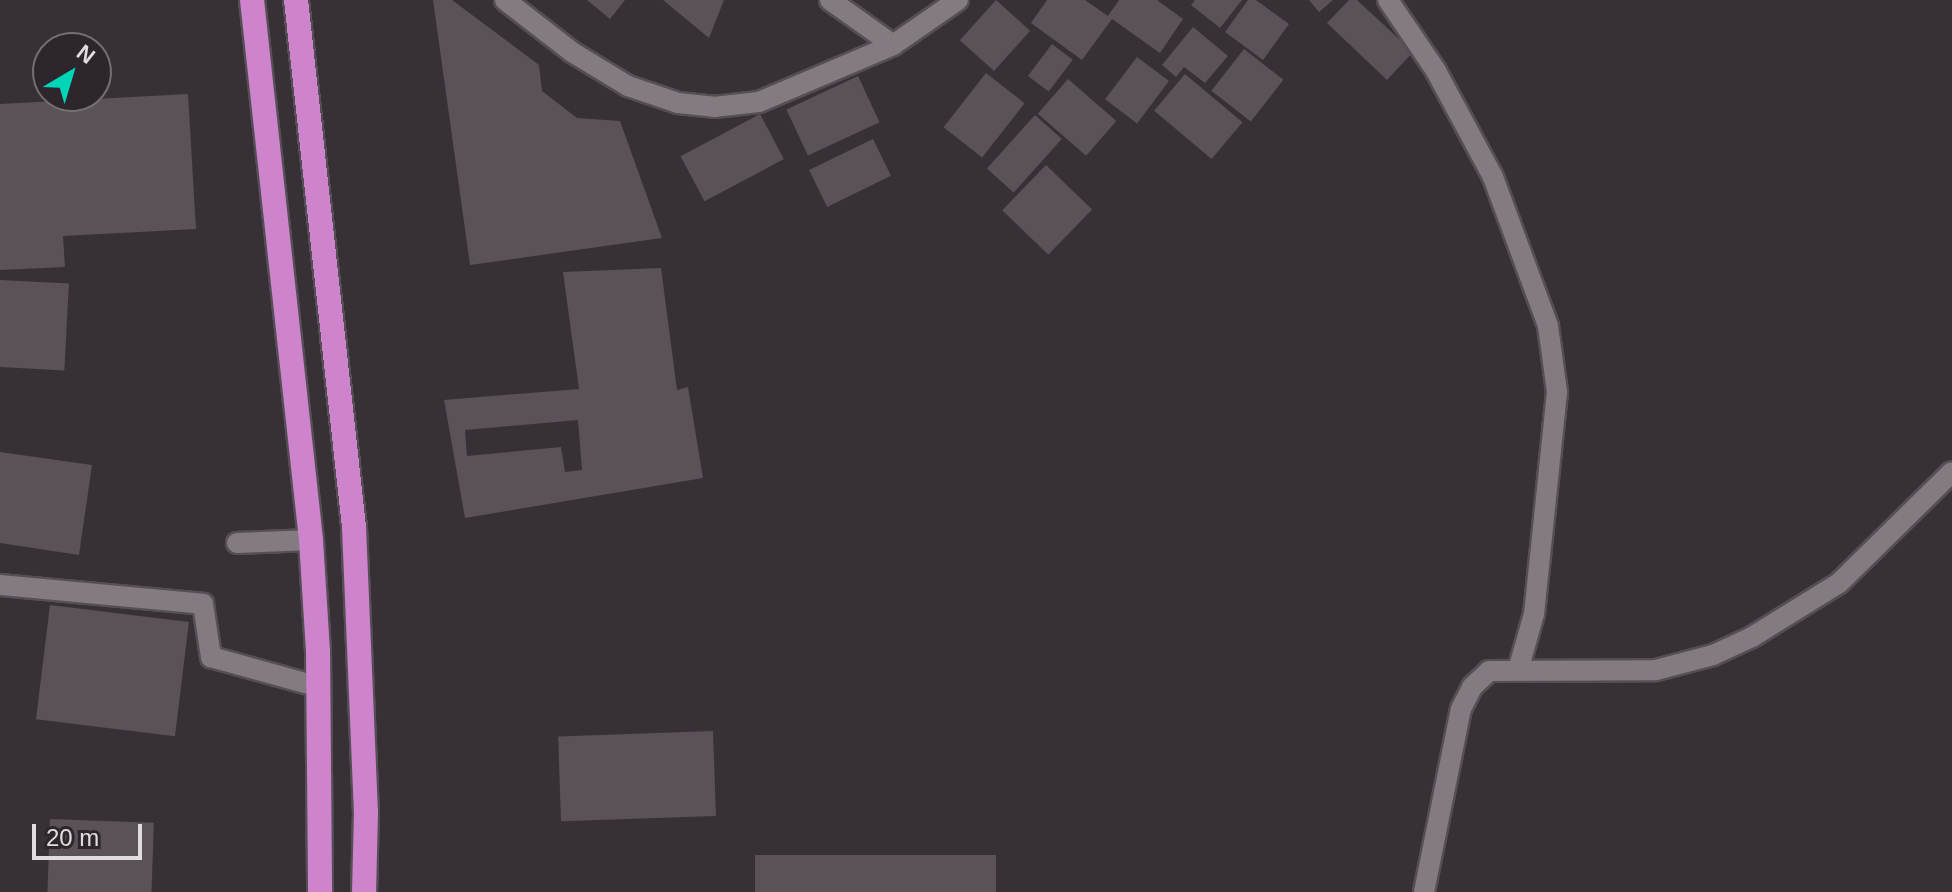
<!DOCTYPE html>
<html>
<head>
<meta charset="utf-8">
<style>
	body { margin:0 }
	#map { position:relative; width:1952px; height:892px; overflow:hidden; background:#383037; font-family:Arial,sans-serif }
	div>[style] { position:absolute }
	.building>* { inset:0; background:#5a5159; transform-origin:0 0 }
	.roads { filter:drop-shadow(2px 0 #554f55) drop-shadow(-2px 0 #554f55) drop-shadow(0 2px #554f55) drop-shadow(0 -2px #554f55) }
	.minor>* { height:20px; margin:-10px; padding:0 10px; transform-origin:10px; border-radius:10px; background:#837a82 }
	.highway>* { height:24px; margin:-12px; padding:0 12px; transform-origin:12px; border-radius:12px; background:#ce83cd }
	span { translate:-50% -50%; white-space:nowrap; text-align:center; line-height:1.15; -webkit-text-stroke:6px #2e262d; paint-order:stroke }
	.north { position:absolute; left:32px; top:32px; width:80px; height:80px; box-sizing:border-box; background:#2e262d; border:2px solid #766f75; border-radius:50%; rotate:38deg; font-size:22px; font-weight:700; line-height:32px; text-align:center; color:#e1dce1 }
	.north::after { content:''; display:block; margin:auto; width:28px; height:36px; background:#00d5b7; clip-path:polygon(50% 0,100% 100%,50% 72%,0 100%) }
	.scale { position:absolute; left:32px; top:824px; width:110px; height:36px; box-sizing:border-box; border:4px solid #e1dce1; border-top:0; padding-left:10px; font-size:24px; line-height:28px; white-space:nowrap; color:#e1dce1; -webkit-text-stroke:6px #2e262d; paint-order:stroke }
</style>
</head>
<body>
<div id="map">
	<div class="building">
		<i style="clip-path:polygon(433px 0,452px 0,539px 65px,542px 91px,577px 118px,620px 121px,662px 238px,470px 265px)"></i>
		<i style="clip-path:polygon(587px 0,625px 0,610px 19px)"></i>
		<i style="clip-path:polygon(663px 0,724px 0,709px 38px)"></i>
		<i style="left:996px;top:0;width:46px;height:54px;rotate:42deg"></i>
		<i style="clip-path:polygon(1047px 0,1085px 0,1108px 16px,1119px 0,1157px 0,1183px 19px,1160px 53px,1112px 19px,1082px 60px,1031px 23px)"></i>
		<i style="clip-path:polygon(1195px 0,1242px 0,1220px 28px,1191px 5px)"></i>
		<i style="clip-path:polygon(1248px 0,1256px 0,1289px 24px,1263px 60px,1225px 32px)"></i>
		<i style="clip-path:polygon(1309px 0,1333px 0,1319px 12px)"></i>
		<i style="clip-path:polygon(1349px 0,1357px 0,1413px 52px,1387px 80px,1327px 23px)"></i>
		<i style="clip-path:polygon(1193px 27px,1228px 56px,1205px 83px,1184px 67px,1176px 77px,1162px 65px)"></i>
		<i style="left:1052px;top:44px;width:26px;height:40px;rotate:37deg"></i>
		<i style="left:1244px;top:49px;width:50px;height:53px;rotate:38deg"></i>
		<i style="left:1137px;top:57px;width:40px;height:53px;rotate:37deg"></i>
		<i style="left:986px;top:73px;width:49px;height:69px;rotate:38deg"></i>
		<i style="left:1185px;top:74px;width:75px;height:48px;rotate:40deg"></i>
		<i style="left:858px;top:76px;width:51px;height:79px;rotate:65deg"></i>
		<i style="left:1068px;top:79px;width:64px;height:46px;rotate:41deg"></i>
		<i style="clip-path:polygon(188px 94px,196px 229px,63px 236px,65px 267px,0 270px,0 104px)"></i>
		<i style="left:760px;top:114px;width:51px;height:90px;rotate:62deg"></i>
		<i style="left:1035px;top:115px;width:36px;height:72px;rotate:42deg"></i>
		<i style="left:873px;top:139px;width:41px;height:71px;rotate:64deg"></i>
		<i style="left:1046px;top:165px;width:64px;height:63px;rotate:44deg"></i>
		<i style="clip-path:polygon(evenodd,661px 268px,677px 390px,688px 387px,703px 478px,465px 518px,444px 400px,579px 389px,563px 272px,661px 268px,578px 420px,582px 470px,565px 472px,561px 447px,467px 456px,465px 430px,578px 420px)"></i>
		<i style="left:0;top:280px;width:69px;height:87px;rotate:3deg"></i>
		<i style="clip-path:polygon(0 452px,92px 465px,79px 555px,0 543px)"></i>
		<i style="left:50px;top:605px;width:140px;height:115px;rotate:7deg"></i>
		<i style="left:713px;top:731px;width:85px;height:155px;rotate:88deg"></i>
		<i style="left:50px;top:819px;width:104px;height:73px;rotate:2deg"></i>
		<i style="left:755px;top:855px;width:241px;height:37px"></i>
	</div>
	<div class="roads">
		<div class="minor">
			<i style="left:505px;top:0;width:85px;rotate:37.8deg"></i>
			<i style="left:572px;top:52px;width:66px;rotate:31.3deg"></i>
			<i style="left:628px;top:86px;width:53px;rotate:18.8deg"></i>
			<i style="left:678px;top:103px;width:36px;rotate:6deg"></i>
			<i style="left:714px;top:107px;width:45px;rotate:-6.3deg"></i>
			<i style="left:759px;top:102px;width:146px;rotate:-23deg"></i>
			<i style="left:830px;top:0;width:77px;rotate:35.5deg"></i>
			<i style="left:893px;top:45px;width:79px;rotate:-34.7deg"></i>
			<i style="left:1388px;top:0;width:86px;rotate:55.9deg"></i>
			<i style="left:1436px;top:71px;width:120px;rotate:61.7deg"></i>
			<i style="left:1493px;top:177px;width:159px;rotate:69.7deg"></i>
			<i style="left:1548px;top:326px;width:67px;rotate:82.2deg"></i>
			<i style="left:1557px;top:392px;width:223px;rotate:95.9deg"></i>
			<i style="left:1534px;top:614px;width:58px;rotate:105.9deg"></i>
			<i style="left:237px;top:543px;width:74px;rotate:-2.3deg"></i>
			<i style="left:0;top:585px;width:204px;rotate:5.3deg"></i>
			<i style="left:203px;top:604px;width:54px;rotate:81.4deg"></i>
			<i style="left:211px;top:657px;width:112px;rotate:15.5deg"></i>
			<i style="left:1424px;top:892px;width:187px;rotate:-78.6deg"></i>
			<i style="left:1461px;top:709px;width:25px;rotate:-63deg"></i>
			<i style="left:1472px;top:687px;width:23px;rotate:-43deg"></i>
			<i style="left:1489px;top:671px;width:167px;rotate:-0.3deg"></i>
			<i style="left:1656px;top:670px;width:59px;rotate:-14.7deg"></i>
			<i style="left:1713px;top:655px;width:43px;rotate:-24.8deg"></i>
			<i style="left:1752px;top:637px;width:102px;rotate:-31.8deg"></i>
			<i style="left:1839px;top:583px;width:158px;rotate:-44.5deg"></i>
		</div>
		<div class="highway">
			<i style="left:252px;top:0;width:543px;rotate:83.76deg"></i>
			<i style="left:311px;top:540px;width:112px;rotate:86.4deg"></i>
			<i style="left:318px;top:652px;width:240px;rotate:89.5deg"></i>
			<i style="left:296px;top:0;width:530px;rotate:83.72deg"></i>
			<i style="left:354px;top:527px;width:285px;rotate:87.6deg"></i>
			<i style="left:366px;top:812px;width:80px;rotate:91.4deg"></i>
		</div>
	</div>
	<div class="north">N</div>
	<div class="scale">20 m</div>
</div>
</body>
</html>
